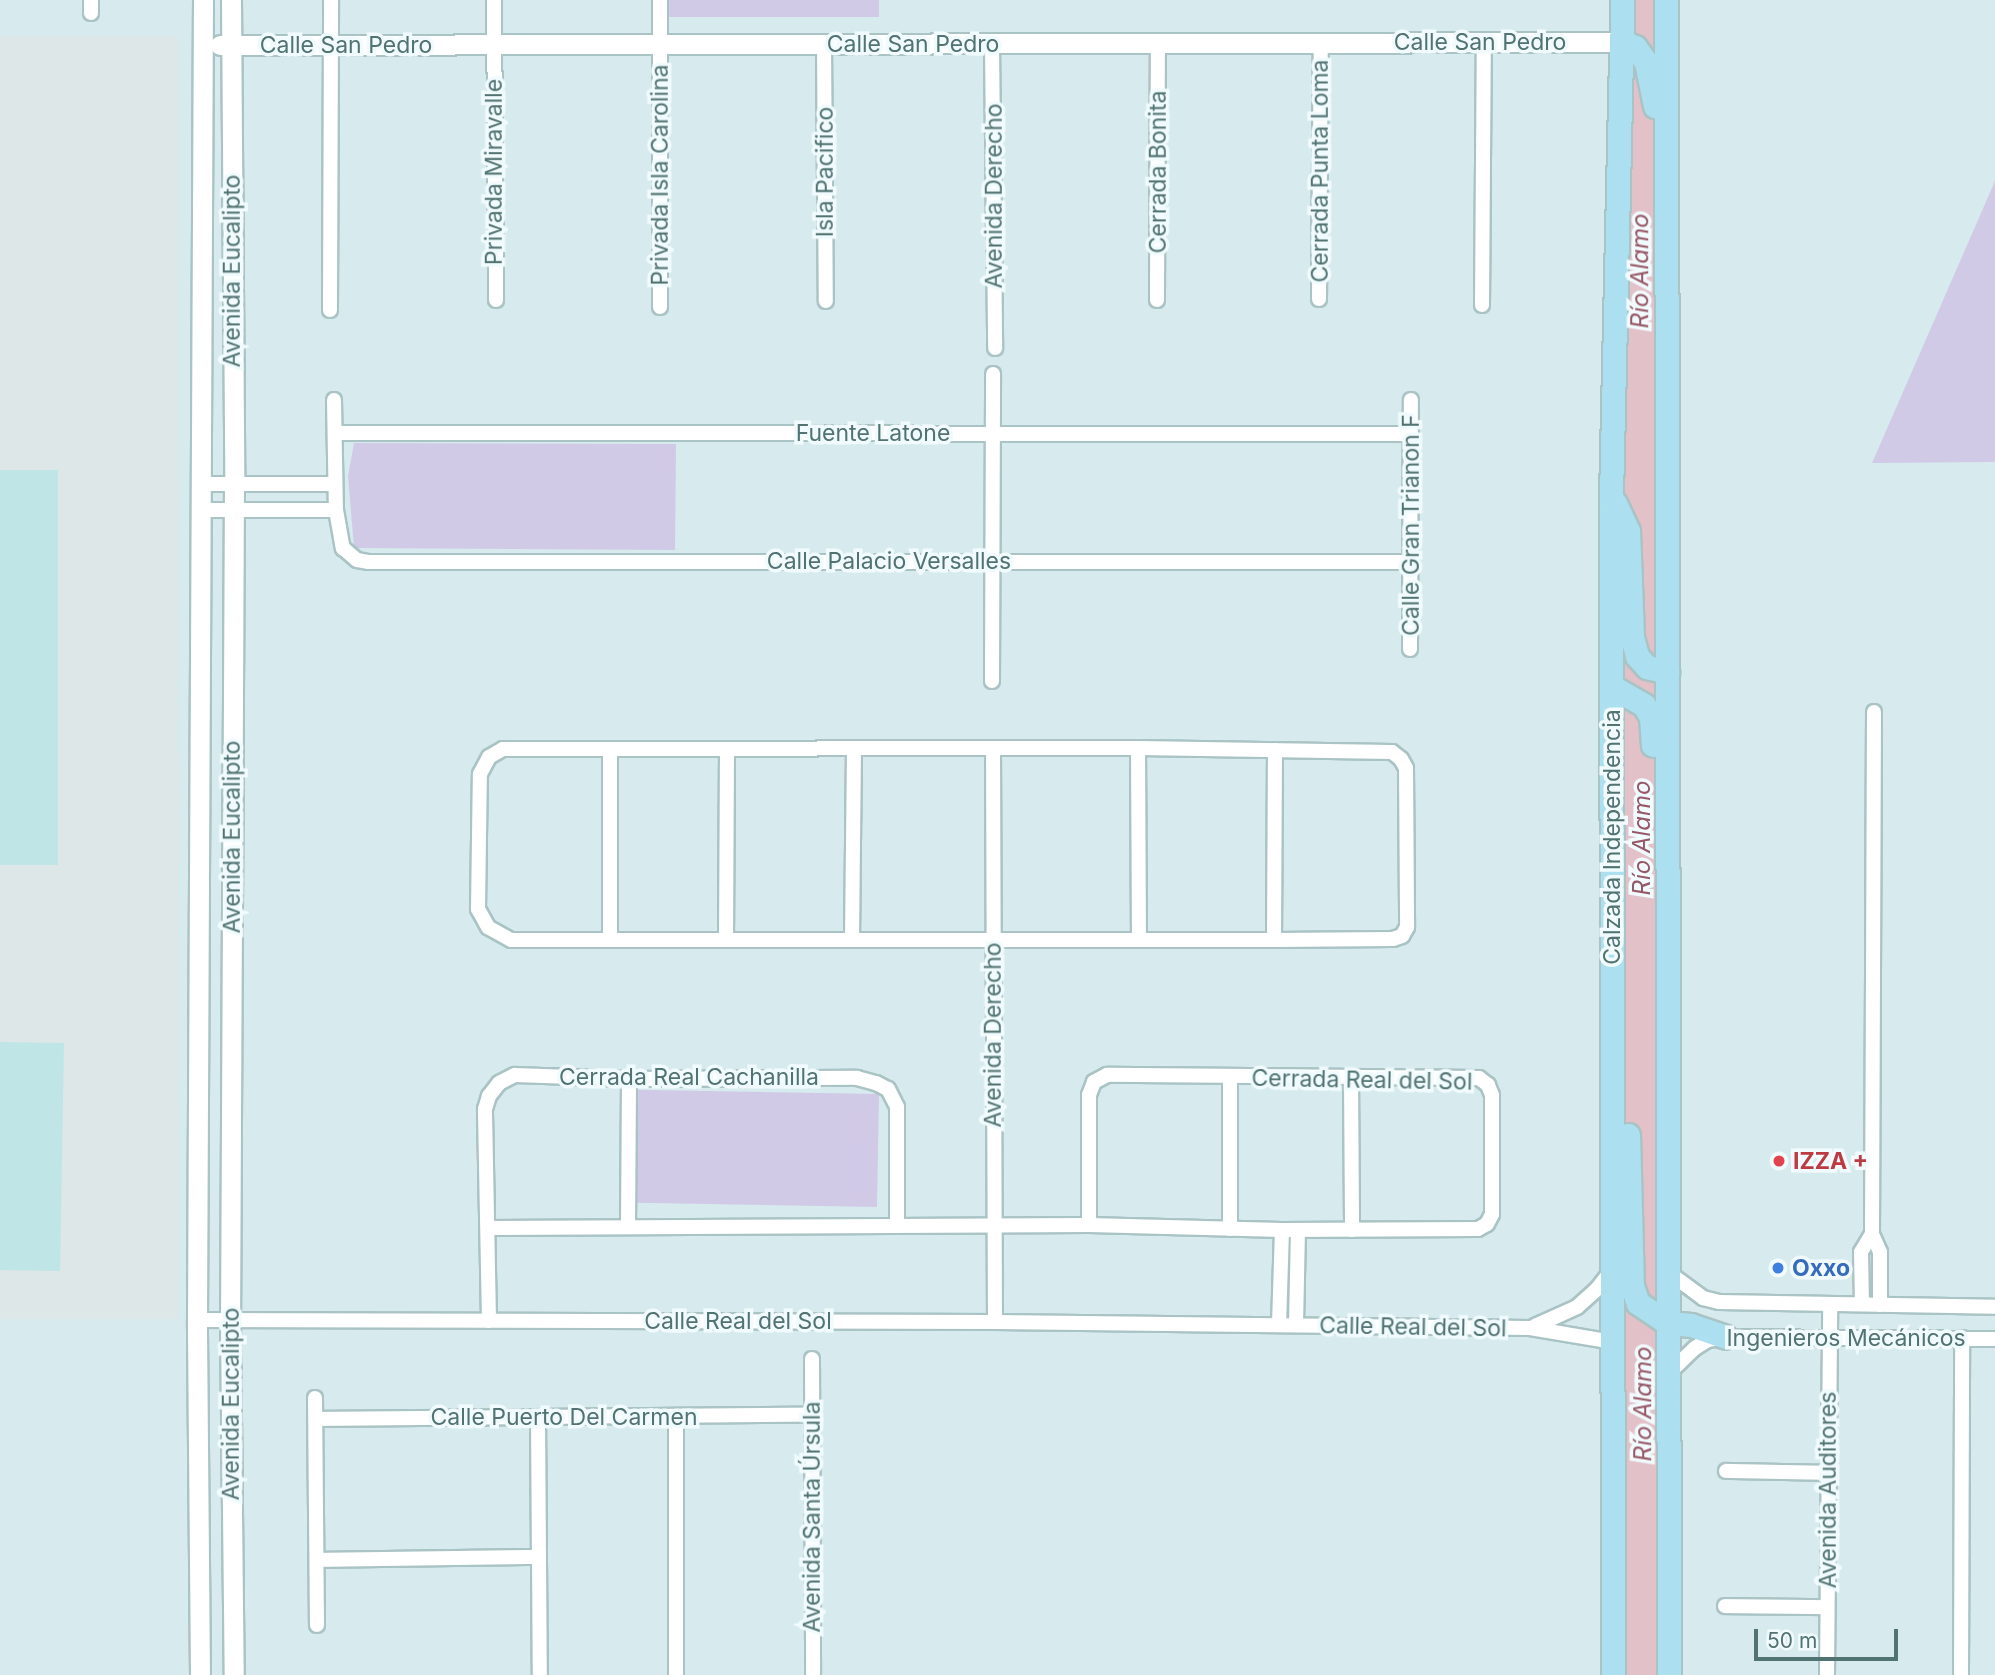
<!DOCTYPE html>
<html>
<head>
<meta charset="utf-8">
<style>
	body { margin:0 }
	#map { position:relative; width:1995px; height:1675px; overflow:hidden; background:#ebf7fa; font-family:Inter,sans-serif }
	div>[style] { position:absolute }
	.residential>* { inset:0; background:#d7ebee; transform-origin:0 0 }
	.industrial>* { inset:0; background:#dde7e7; transform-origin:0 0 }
	.green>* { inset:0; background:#d0cae7; transform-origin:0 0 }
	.river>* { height:35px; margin:-17.5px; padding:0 17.5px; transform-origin:17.5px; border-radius:17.5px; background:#e2c1c9 }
	.building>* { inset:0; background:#bfe5e6; transform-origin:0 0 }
	.roads { filter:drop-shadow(2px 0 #aac3c4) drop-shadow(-2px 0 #aac3c4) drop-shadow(0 2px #aac3c4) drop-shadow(0 -2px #aac3c4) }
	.minor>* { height:14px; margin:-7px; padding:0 7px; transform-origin:7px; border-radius:7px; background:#fff }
	.tertiary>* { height:19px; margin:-9.5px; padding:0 9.5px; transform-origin:9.5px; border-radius:9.5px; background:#fff }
	.primary>* { height:23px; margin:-11.5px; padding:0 11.5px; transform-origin:11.5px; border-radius:11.5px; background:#ace0f1 }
	.dots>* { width:19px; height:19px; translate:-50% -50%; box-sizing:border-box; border:4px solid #f1fbfd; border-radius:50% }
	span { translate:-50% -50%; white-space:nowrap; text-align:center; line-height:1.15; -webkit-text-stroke:7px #f1fbfd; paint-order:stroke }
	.street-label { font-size:23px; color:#517372 }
	.health-label { font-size:23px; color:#be3a42; font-weight:700 }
	.left { translate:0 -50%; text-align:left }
	.shop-label { font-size:23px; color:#366cbe; font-weight:700 }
	.water-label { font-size:24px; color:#975766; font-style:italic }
	.scale { position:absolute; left:1754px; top:1629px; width:144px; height:32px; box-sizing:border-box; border:4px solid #517372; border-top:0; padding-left:9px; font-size:21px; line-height:24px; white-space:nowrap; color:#517372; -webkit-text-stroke:5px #f1fbfd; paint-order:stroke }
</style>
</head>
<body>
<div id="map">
	<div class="residential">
		<i style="left:0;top:0;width:1995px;height:1675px"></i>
	</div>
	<div class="industrial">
		<i style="left:178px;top:36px;width:1283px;height:178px;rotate:90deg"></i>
	</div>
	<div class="green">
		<i style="left:669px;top:0;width:210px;height:17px"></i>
		<i style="clip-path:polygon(1995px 181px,1995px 462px,1872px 463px)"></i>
		<i style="clip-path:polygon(354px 443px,676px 444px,675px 550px,354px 548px,348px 476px)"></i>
		<i style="left:879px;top:1094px;width:113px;height:242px;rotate:91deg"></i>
	</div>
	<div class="river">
		<i style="left:1640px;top:0;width:1675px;rotate:89.9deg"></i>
	</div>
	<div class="building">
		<i style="left:0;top:470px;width:58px;height:395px"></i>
		<i style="left:0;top:1042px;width:64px;height:228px;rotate:1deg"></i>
	</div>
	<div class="roads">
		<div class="minor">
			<i style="left:494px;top:0;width:300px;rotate:89.6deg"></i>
			<i style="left:660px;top:0;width:307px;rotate:90deg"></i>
			<i style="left:91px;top:13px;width:13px;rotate:-90deg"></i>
			<i style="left:824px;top:44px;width:257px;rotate:89.6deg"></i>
			<i style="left:992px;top:44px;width:304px;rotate:89.4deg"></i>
			<i style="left:1319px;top:299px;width:257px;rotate:-89.6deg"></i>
			<i style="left:1157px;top:300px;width:257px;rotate:-89.8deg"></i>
			<i style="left:1482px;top:305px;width:263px;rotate:-89.6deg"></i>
			<i style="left:330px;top:310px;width:310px;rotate:-89.8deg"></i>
			<i style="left:334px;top:400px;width:110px;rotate:89deg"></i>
			<i style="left:336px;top:510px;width:39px;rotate:80deg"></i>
			<i style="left:343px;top:548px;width:18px;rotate:41deg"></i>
			<i style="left:357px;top:560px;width:11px;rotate:10deg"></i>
			<i style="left:368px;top:562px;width:1043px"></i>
			<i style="left:335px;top:433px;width:1076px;rotate:0.05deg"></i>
			<i style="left:203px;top:484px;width:132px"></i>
			<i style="left:201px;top:510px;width:135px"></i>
			<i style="left:1410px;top:649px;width:249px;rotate:-89.8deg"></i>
			<i style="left:992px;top:681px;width:307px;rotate:-89.8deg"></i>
			<i style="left:1874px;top:712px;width:522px;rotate:90.22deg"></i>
			<i style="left:1872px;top:1234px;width:20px;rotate:66deg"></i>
			<i style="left:1880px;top:1252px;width:53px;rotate:90deg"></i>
			<i style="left:993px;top:748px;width:574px;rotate:89.8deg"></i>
			<i style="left:1138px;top:748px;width:254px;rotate:0.9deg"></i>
			<i style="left:1392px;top:752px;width:11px;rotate:38deg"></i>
			<i style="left:1401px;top:759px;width:10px;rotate:61deg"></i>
			<i style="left:1406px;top:768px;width:159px;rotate:89.6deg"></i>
			<i style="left:1407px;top:927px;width:10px;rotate:119deg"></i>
			<i style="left:1402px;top:936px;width:9px;rotate:162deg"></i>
			<i style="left:1393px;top:939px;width:119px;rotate:179.5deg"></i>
			<i style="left:1274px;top:940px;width:763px;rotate:180deg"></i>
			<i style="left:511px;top:940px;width:26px;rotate:-151deg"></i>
			<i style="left:488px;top:927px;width:21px;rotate:-119deg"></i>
			<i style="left:478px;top:909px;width:135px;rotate:-89.2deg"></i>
			<i style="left:480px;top:774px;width:19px;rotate:-62deg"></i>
			<i style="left:489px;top:757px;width:16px;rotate:-30deg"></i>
			<i style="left:503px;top:749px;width:635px;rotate:-0.09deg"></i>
			<i style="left:1138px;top:748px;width:192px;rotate:89.7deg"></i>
			<i style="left:610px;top:749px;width:191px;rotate:90deg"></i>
			<i style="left:726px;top:940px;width:191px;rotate:-89.7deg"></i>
			<i style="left:852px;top:940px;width:191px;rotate:-89.4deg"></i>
			<i style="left:1274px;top:940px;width:190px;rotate:-89.7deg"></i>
			<i style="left:1351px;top:1078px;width:152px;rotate:89.6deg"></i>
			<i style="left:628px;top:1227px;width:148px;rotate:-89.6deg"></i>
			<i style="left:488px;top:1228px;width:601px;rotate:-0.29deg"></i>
			<i style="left:1089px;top:1225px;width:193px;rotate:1.5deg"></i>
			<i style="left:1282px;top:1230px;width:196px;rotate:-0.3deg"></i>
			<i style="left:1478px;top:1229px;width:10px;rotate:-29deg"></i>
			<i style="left:1487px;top:1224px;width:11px;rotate:-63deg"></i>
			<i style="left:1492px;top:1214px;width:119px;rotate:-90deg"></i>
			<i style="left:1492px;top:1095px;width:11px;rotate:-112deg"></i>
			<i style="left:1488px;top:1085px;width:11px;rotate:-142deg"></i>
			<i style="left:1479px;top:1078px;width:372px;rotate:-179.5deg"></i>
			<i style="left:1107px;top:1075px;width:15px;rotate:152deg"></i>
			<i style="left:1094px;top:1082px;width:14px;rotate:111deg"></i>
			<i style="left:1089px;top:1095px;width:130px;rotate:90deg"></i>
			<i style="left:1230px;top:1229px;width:152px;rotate:-90deg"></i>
			<i style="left:1668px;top:1272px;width:44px;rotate:36.6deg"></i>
			<i style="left:1703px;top:1298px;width:16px;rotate:14deg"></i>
			<i style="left:1719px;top:1302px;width:276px;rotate:1deg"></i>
			<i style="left:1862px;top:1304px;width:52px;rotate:-91.1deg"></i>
			<i style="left:1861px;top:1252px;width:21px;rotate:-59deg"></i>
			<i style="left:197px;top:1320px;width:798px;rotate:0.14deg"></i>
			<i style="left:995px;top:1322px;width:535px;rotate:0.64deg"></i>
			<i style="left:1530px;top:1328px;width:85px;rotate:9.5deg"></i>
			<i style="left:489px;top:1321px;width:212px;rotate:-91.1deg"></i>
			<i style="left:485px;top:1109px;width:14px;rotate:-73deg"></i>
			<i style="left:489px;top:1096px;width:16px;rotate:-52deg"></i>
			<i style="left:499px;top:1083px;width:18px;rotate:-27deg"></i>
			<i style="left:515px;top:1075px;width:114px;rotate:2deg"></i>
			<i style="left:629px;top:1079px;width:228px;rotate:-0.3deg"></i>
			<i style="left:857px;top:1078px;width:20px;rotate:15deg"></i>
			<i style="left:876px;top:1083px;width:13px;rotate:27deg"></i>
			<i style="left:888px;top:1089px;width:20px;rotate:63deg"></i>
			<i style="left:897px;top:1107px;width:119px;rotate:90deg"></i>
			<i style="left:1279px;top:1325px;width:95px;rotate:-88.2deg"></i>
			<i style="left:1296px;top:1325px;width:95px;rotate:-88.8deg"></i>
			<i style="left:1535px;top:1326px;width:46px;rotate:-24.3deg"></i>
			<i style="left:1577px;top:1307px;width:27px;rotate:-42deg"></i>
			<i style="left:1597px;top:1289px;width:24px;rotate:-52deg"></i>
			<i style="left:812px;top:1359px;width:316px;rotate:89.8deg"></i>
			<i style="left:1668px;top:1374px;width:37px;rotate:-44deg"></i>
			<i style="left:1695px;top:1348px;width:15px;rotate:-32deg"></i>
			<i style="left:1708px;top:1340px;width:17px;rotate:-10deg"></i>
			<i style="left:1725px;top:1337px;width:270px;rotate:0.4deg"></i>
			<i style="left:315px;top:1398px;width:227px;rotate:89.5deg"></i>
			<i style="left:676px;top:1416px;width:259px;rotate:90deg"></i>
			<i style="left:538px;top:1417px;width:258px;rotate:89.6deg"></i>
			<i style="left:316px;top:1419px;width:496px;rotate:-0.5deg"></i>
			<i style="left:1726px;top:1471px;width:102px;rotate:1.1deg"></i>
			<i style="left:317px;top:1560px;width:222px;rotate:-0.8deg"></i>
			<i style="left:1725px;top:1606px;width:102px;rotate:0.6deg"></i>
			<i style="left:1827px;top:1675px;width:370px;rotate:-89.5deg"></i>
			<i style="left:1961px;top:1675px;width:337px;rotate:-89.8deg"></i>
		</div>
		<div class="tertiary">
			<i style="left:231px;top:0;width:484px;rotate:89.6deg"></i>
			<i style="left:234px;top:484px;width:836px;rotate:90.27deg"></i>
			<i style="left:230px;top:1320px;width:355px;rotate:89.4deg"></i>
			<i style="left:220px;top:45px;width:1403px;rotate:-0.12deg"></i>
			<i style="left:200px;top:1675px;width:355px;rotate:-90.5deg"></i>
			<i style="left:197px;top:1320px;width:1320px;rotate:-89.74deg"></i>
		</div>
		<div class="primary">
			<i style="left:1666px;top:0;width:1675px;rotate:89.9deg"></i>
			<i style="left:1623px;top:42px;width:13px;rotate:23deg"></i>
			<i style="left:1635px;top:47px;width:19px;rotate:54deg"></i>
			<i style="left:1646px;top:62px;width:45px;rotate:78.4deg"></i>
			<i style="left:1615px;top:503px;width:31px;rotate:65deg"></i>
			<i style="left:1628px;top:531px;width:106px;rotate:87.8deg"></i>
			<i style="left:1632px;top:637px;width:20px;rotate:75deg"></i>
			<i style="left:1637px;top:656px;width:15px;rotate:48deg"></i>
			<i style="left:1647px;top:667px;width:21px;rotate:14deg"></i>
			<i style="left:1611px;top:686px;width:38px;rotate:30deg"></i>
			<i style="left:1644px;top:705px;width:14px;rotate:60deg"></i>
			<i style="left:1651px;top:717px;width:28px;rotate:86deg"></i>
			<i style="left:1628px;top:1135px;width:151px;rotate:88.5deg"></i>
			<i style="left:1632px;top:1286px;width:18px;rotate:71deg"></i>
			<i style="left:1638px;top:1303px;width:36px;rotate:34deg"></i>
			<i style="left:1668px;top:1323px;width:23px;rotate:5deg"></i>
			<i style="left:1691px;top:1325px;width:36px;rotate:19deg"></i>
			<i style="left:1613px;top:1675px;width:1178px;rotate:-90.1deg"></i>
			<i style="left:1611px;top:497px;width:497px;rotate:-88.7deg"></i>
		</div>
	</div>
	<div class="dots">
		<i style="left:1779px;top:1161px;background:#e0444e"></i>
		<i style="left:1778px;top:1268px;background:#3f7fe0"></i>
	</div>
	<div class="street-label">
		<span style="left:1480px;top:42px">Calle San Pedro</span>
		<span style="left:913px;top:44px">Calle San Pedro</span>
		<span style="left:346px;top:45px">Calle San Pedro</span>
		<span style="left:1320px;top:171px;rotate:-90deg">Cerrada Punta Loma</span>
		<span style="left:494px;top:172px;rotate:-90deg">Privada Miravalle</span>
		<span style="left:825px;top:172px;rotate:-90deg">Isla Pacifico</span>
		<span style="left:1158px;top:172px;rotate:-90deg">Cerrada Bonita</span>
		<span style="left:660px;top:175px;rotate:-90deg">Privada Isla Carolina</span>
		<span style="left:994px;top:196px;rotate:-90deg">Avenida Derecho</span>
		<span style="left:232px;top:271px;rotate:-90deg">Avenida Eucalipto</span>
		<span style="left:873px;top:433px">Fuente Latone</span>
		<span style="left:1411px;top:525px;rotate:-90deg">Calle Gran Trianon F</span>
		<span style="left:889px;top:561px">Calle Palacio Versalles</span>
		<span style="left:232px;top:837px;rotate:-90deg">Avenida Eucalipto</span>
		<span style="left:1612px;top:837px;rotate:-90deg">Calzada Independencia</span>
		<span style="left:993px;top:1035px;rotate:-90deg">Avenida Derecho</span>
		<span style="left:689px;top:1077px">Cerrada Real Cachanilla</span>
		<span style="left:1362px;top:1080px;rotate:1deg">Cerrada Real del Sol</span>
		<span style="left:738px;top:1321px">Calle Real del Sol</span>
		<span style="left:1413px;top:1327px;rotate:1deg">Calle Real del Sol</span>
		<span style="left:1846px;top:1338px">Ingenieros Mecánicos</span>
		<span style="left:231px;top:1404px;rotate:-90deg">Avenida Eucalipto</span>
		<span style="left:564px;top:1417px">Calle Puerto Del Carmen</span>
		<span style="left:1828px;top:1490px;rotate:-90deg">Avenida Auditores</span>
		<span style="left:812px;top:1517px;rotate:-90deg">Avenida Santa Úrsula</span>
	</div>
	<div class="health-label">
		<span class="left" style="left:1793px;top:1161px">IZZA +</span>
	</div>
	<div class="shop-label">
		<span class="left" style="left:1792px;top:1268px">Oxxo</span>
	</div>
	<div class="water-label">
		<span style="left:1640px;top:271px;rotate:-90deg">Río Alamo</span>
		<span style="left:1642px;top:838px;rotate:-90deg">Río Alamo</span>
		<span style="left:1643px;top:1404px;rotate:-90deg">Río Alamo</span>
	</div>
	<div class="scale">50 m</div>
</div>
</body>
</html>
